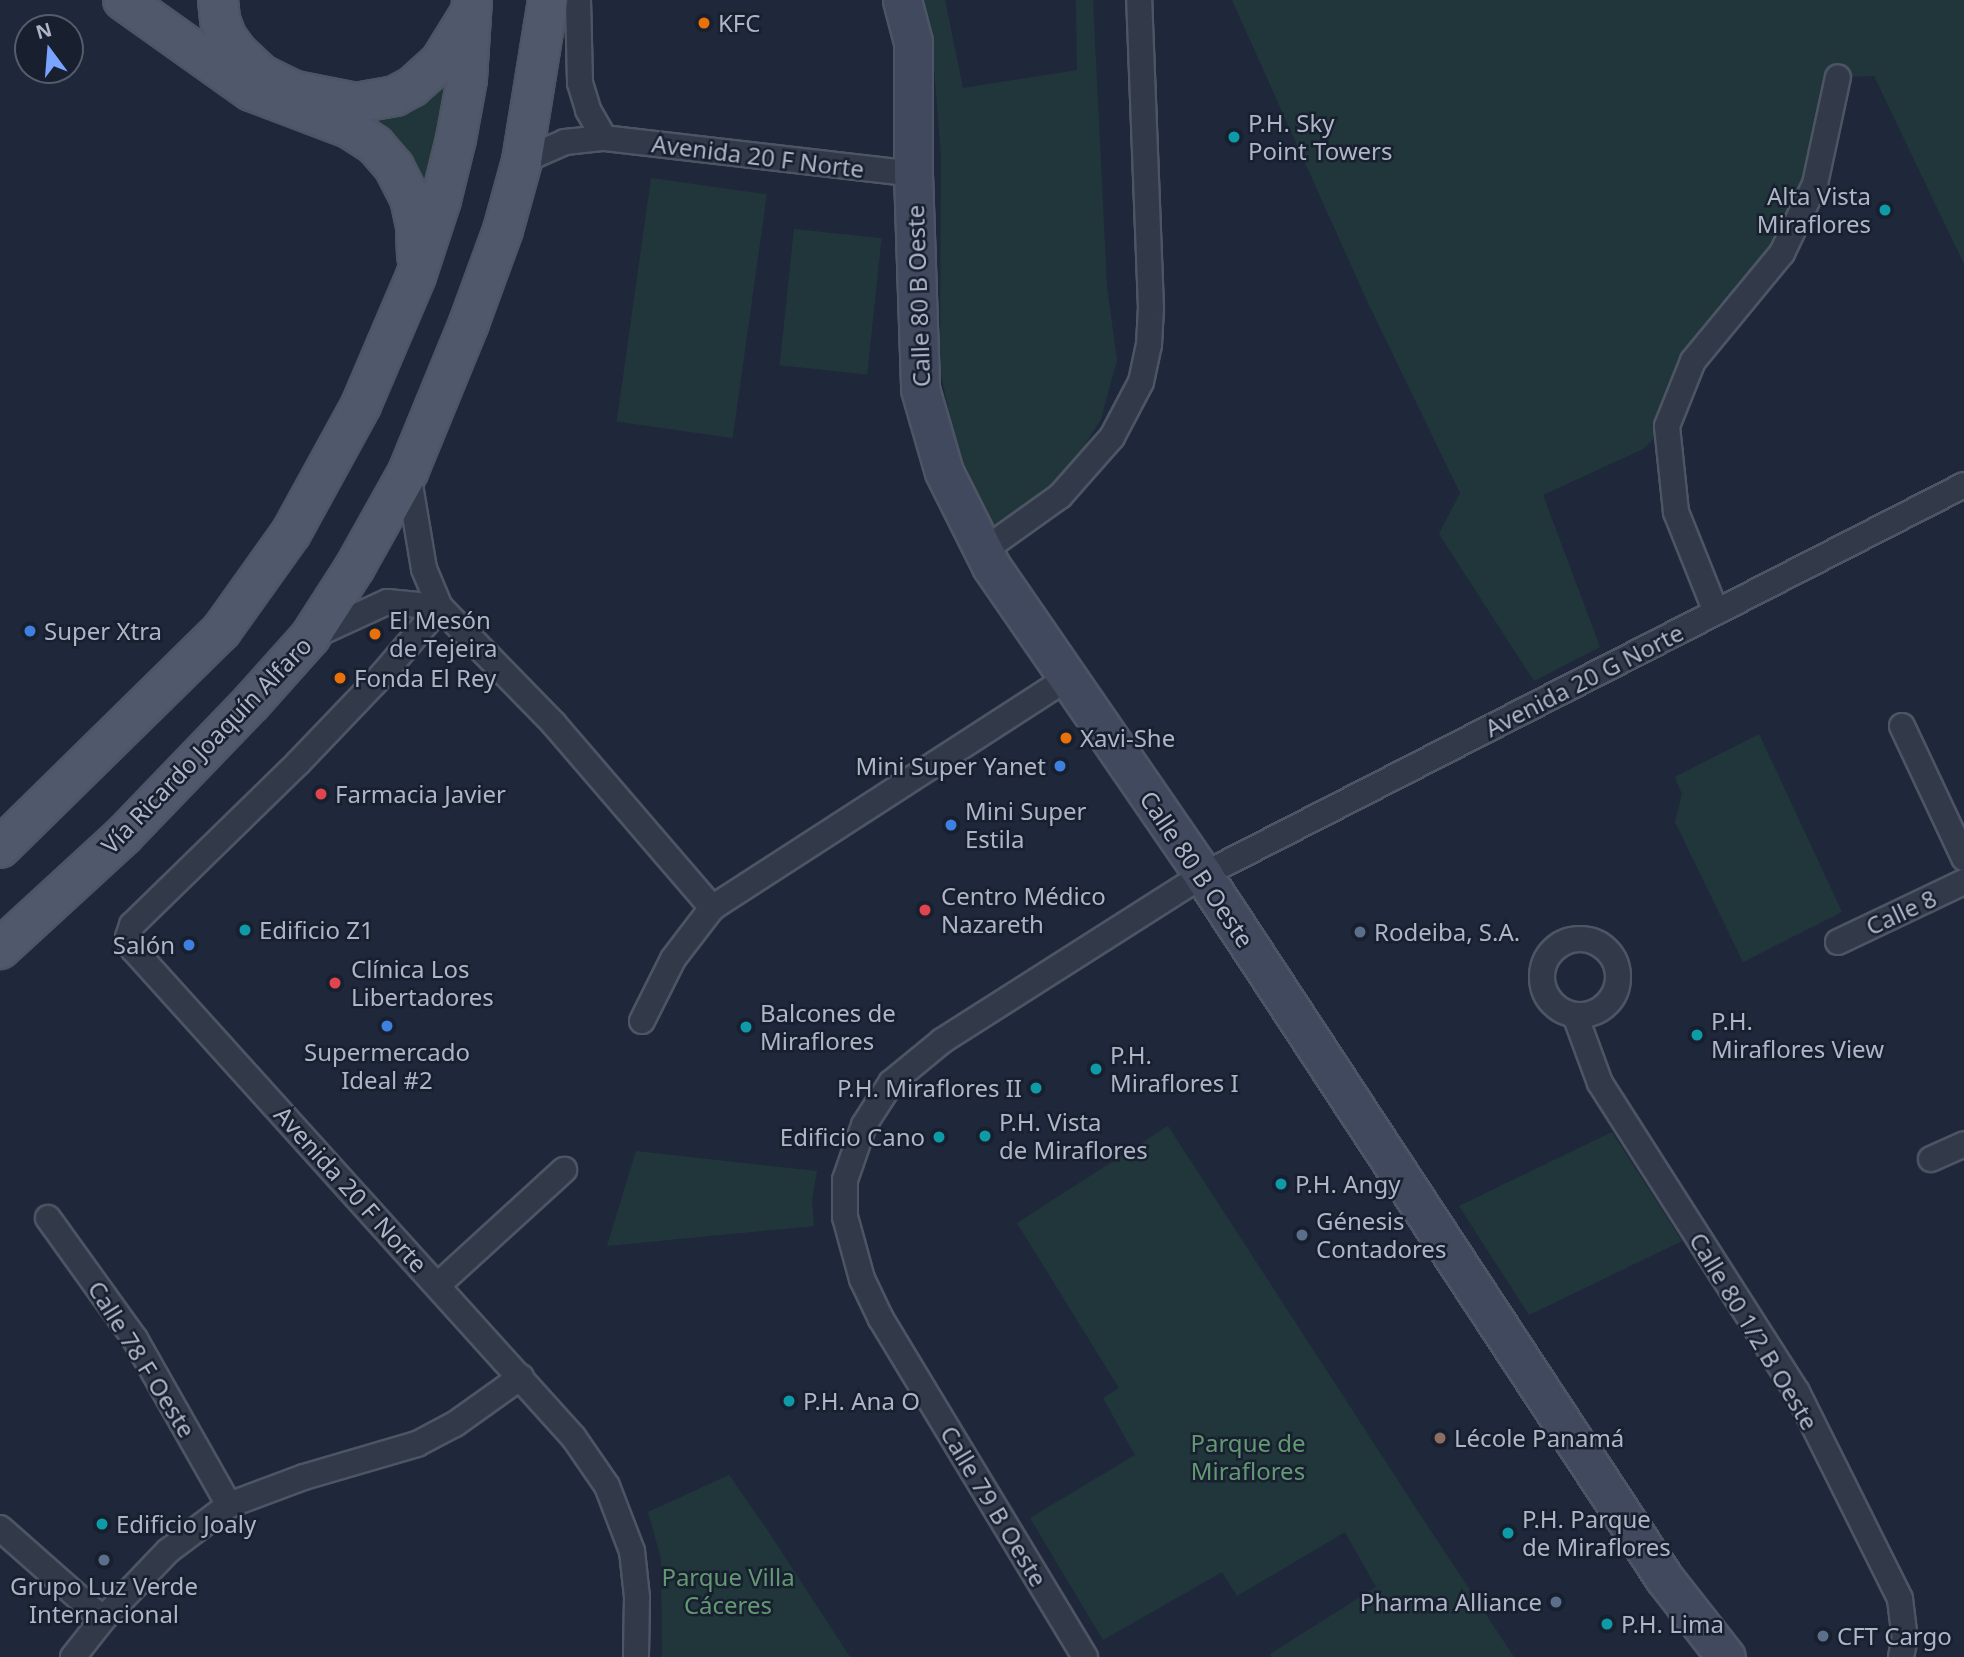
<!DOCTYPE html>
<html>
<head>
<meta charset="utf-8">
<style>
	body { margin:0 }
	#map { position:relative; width:1964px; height:1657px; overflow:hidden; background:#1f283a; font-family:"Noto Sans",sans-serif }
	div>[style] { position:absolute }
	.green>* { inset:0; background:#21363b; transform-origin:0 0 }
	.roads { filter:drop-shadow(2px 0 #4d5565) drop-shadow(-2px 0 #4d5565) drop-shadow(0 2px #4d5565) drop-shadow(0 -2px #4d5565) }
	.street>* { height:24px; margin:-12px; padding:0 12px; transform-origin:12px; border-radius:12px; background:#323a4a }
	.street>.ring { margin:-12px; padding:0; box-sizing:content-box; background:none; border:24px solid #323a4a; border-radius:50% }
	.secondary>* { height:37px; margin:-18.5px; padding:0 18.5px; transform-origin:18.5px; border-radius:18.5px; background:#40495e }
	.primary>* { height:38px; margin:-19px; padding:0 19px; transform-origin:19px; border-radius:19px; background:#50596b }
	.dots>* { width:19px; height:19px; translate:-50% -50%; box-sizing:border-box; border:4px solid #18202f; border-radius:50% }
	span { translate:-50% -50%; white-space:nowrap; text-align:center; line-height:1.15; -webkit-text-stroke:5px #18202f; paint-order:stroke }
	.poi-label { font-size:24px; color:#adb5c7 }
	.left { translate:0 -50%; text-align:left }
	.right { translate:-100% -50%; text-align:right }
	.street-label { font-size:24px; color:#adb5c7 }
	.park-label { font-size:24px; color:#629973 }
	.north { position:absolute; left:14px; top:14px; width:70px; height:70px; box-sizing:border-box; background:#18202f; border:2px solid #545c6c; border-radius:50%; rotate:344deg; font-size:19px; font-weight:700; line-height:28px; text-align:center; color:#adb5c7 }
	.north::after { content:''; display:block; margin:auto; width:24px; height:32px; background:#79a4ff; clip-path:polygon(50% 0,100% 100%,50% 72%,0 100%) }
</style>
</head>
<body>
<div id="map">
	<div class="green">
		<i style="clip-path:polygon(918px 0,945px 0,963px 88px,1077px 70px,1076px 0,1093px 0,1107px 287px,1117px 360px,1101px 419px,1065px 477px,996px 535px,956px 448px,940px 368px,941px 156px,934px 69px)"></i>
		<i style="clip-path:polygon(1232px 0,1964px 0,1964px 264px,1874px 76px,1839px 77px,1815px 184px,1693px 361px,1667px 426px,1643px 449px,1543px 495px,1600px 647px,1534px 681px,1439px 534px,1460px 493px,1368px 303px)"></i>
		<i style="clip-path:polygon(448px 72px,444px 119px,425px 206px,353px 123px,383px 120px,406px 111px)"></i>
		<i style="left:651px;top:178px;width:117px;height:246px;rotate:8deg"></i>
		<i style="left:794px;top:229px;width:88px;height:137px;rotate:6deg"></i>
		<i style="clip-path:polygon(1759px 734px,1842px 912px,1743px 962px,1675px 822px,1682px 794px,1675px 777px)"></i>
		<i style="clip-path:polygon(1168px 1126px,1419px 1513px,1514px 1657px,1271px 1657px,1270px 1654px,1376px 1587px,1345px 1532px,1237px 1596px,1222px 1572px,1103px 1640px,1030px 1518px,1135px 1455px,1103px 1398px,1119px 1388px,1017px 1223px)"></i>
		<i style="clip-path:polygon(1612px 1132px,1682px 1241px,1529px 1315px,1459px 1206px)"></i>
		<i style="clip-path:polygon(636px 1151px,817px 1171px,812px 1200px,814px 1226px,607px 1246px)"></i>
		<i style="clip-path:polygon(729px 1475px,766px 1528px,850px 1657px,662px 1657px,661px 1558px,648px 1512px)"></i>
	</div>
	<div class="roads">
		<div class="street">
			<i style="left:578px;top:0;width:83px;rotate:88.6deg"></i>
			<i style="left:580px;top:83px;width:28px;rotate:73deg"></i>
			<i style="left:588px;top:110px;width:32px;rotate:60deg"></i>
			<i style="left:522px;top:161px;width:47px;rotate:-23.8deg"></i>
			<i style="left:565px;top:142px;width:39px;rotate:-6deg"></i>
			<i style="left:604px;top:138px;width:311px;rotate:6.6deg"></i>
			<i style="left:408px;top:473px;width:97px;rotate:80.5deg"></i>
			<i style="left:424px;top:569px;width:41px;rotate:67.2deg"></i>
			<i style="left:440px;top:607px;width:163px;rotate:45.7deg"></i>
			<i style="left:554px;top:724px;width:243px;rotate:49.3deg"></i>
			<i style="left:983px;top:551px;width:95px;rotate:-35.5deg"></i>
			<i style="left:1060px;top:496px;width:79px;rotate:-48.6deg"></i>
			<i style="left:1112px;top:437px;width:62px;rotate:-62.2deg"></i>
			<i style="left:1141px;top:382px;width:38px;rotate:-78deg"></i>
			<i style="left:1149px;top:345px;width:37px;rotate:-87deg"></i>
			<i style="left:1151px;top:308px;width:308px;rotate:-92.2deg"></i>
			<i style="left:440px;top:607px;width:87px;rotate:130.3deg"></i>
			<i style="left:384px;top:673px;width:124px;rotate:133.7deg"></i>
			<i style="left:298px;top:763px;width:232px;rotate:135.7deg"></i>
			<i style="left:132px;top:925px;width:13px;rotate:108deg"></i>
			<i style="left:128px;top:937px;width:13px;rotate:67deg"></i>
			<i style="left:133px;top:949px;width:658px;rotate:47.95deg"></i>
			<i style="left:574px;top:1438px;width:58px;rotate:55.5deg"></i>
			<i style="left:607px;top:1486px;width:70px;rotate:69deg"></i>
			<i style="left:632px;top:1551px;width:46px;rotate:83.8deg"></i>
			<i style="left:637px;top:1597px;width:60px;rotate:91deg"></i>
			<i style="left:1716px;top:612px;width:108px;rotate:-111.8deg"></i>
			<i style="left:1676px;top:512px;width:86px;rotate:-96deg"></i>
			<i style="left:1667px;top:426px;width:70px;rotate:-68.2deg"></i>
			<i style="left:1693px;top:361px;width:140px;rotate:-50.5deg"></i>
			<i style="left:1782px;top:253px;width:76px;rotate:-64.4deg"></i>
			<i style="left:1815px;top:184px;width:109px;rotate:-77.9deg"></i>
			<i style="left:315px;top:635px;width:79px;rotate:-24.6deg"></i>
			<i style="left:387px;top:602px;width:53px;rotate:5.4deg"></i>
			<i style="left:1902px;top:726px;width:146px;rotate:64.8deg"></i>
			<i class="ring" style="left:1542px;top:939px;width:52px;height:52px"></i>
			<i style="left:1838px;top:942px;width:140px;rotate:-25.5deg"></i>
			<i style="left:1575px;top:1015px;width:72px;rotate:69.8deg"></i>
			<i style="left:1600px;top:1083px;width:366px;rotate:57.5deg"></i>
			<i style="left:1797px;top:1392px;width:231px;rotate:63.5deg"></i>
			<i style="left:1900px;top:1599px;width:39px;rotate:83deg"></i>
			<i style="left:1905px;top:1638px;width:19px;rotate:102deg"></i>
			<i style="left:642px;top:1021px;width:69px;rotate:-63.4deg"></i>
			<i style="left:673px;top:959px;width:64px;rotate:-52.6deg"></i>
			<i style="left:712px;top:908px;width:423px;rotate:-32.9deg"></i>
			<i style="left:1931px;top:1159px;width:36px;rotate:-24deg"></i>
			<i style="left:48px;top:1218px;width:149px;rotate:54.3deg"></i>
			<i style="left:135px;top:1339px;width:191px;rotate:60.5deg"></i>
			<i style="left:438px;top:1285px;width:171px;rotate:-42.4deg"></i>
			<i style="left:0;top:1528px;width:137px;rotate:41.5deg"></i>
			<i style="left:73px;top:1657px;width:48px;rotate:-51.7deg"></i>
			<i style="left:103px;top:1619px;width:94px;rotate:-46.3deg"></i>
			<i style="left:168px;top:1551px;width:76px;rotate:-37deg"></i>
			<i style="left:229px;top:1505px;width:80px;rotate:-20.5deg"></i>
			<i style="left:304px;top:1477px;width:118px;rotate:-16.3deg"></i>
			<i style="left:417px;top:1444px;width:43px;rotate:-27.8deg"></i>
			<i style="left:455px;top:1424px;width:81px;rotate:-35.5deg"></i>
			<i style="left:1085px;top:1657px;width:395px;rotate:-121.1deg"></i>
			<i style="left:881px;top:1319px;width:44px;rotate:-115.4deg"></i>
			<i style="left:862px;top:1279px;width:64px;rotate:-105.3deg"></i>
			<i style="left:845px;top:1217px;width:37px;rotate:-90deg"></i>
			<i style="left:845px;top:1180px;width:58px;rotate:-70.9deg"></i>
			<i style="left:864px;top:1125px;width:50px;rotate:-57.3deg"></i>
			<i style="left:891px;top:1083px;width:66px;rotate:-39.5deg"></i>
			<i style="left:942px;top:1041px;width:309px;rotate:-32.5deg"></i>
			<i style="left:1203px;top:875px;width:855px;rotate:-27.13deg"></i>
		</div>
		<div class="secondary">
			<i style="left:902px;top:0;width:43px;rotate:75.3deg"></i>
			<i style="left:913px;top:42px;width:132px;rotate:90deg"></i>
			<i style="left:913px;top:174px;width:215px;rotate:88.1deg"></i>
			<i style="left:920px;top:389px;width:86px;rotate:73.9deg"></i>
			<i style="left:944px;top:472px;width:105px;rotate:63.4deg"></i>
			<i style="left:991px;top:566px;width:375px;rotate:55.5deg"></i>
			<i style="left:1203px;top:875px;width:841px;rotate:56.74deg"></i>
			<i style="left:1664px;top:1578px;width:100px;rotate:51.9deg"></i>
		</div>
		<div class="primary">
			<i style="left:123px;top:0;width:157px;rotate:35.4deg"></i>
			<i style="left:251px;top:91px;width:105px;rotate:20.7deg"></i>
			<i style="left:349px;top:128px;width:31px;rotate:33deg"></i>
			<i style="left:375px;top:145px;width:29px;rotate:49deg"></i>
			<i style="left:394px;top:167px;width:35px;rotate:63deg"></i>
			<i style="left:410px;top:198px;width:30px;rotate:78deg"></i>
			<i style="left:416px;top:227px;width:29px;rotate:88deg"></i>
			<i style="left:218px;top:0;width:20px;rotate:84deg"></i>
			<i style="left:220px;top:20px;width:19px;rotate:69deg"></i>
			<i style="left:227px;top:38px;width:17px;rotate:54deg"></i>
			<i style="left:237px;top:52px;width:34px;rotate:43deg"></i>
			<i style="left:262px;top:75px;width:37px;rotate:26deg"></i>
			<i style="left:295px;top:91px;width:62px;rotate:11.1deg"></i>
			<i style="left:356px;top:103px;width:40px;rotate:-10deg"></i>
			<i style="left:395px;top:96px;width:19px;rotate:-28deg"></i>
			<i style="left:412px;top:87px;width:38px;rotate:-42deg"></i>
			<i style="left:440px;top:62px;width:55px;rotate:-58.3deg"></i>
			<i style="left:0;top:848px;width:310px;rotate:-44.5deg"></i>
			<i style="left:221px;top:631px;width:120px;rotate:-54.5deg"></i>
			<i style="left:291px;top:533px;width:146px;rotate:-61.3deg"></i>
			<i style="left:361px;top:405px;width:140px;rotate:-66.9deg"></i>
			<i style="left:416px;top:276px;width:80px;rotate:-71.8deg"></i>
			<i style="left:441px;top:200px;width:63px;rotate:-76.2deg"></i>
			<i style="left:456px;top:139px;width:61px;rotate:-79.6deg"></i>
			<i style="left:467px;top:79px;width:79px;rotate:-86.4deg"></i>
			<i style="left:0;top:949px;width:168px;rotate:-42.6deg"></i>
			<i style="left:124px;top:835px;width:183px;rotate:-46.1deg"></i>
			<i style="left:251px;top:703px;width:89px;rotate:-48.2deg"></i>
			<i style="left:310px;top:637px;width:83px;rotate:-57.3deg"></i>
			<i style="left:355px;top:567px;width:109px;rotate:-60.8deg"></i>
			<i style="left:408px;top:472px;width:161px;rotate:-67.7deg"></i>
			<i style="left:469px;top:323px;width:99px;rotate:-69.9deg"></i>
			<i style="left:503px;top:230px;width:72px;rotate:-74.6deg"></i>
			<i style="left:522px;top:161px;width:163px;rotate:-80.8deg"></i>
		</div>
	</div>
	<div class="dots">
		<i style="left:704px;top:23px;background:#e8710a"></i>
		<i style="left:1234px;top:137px;background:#0f9aa8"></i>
		<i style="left:1885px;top:210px;background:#0f9aa8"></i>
		<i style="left:30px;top:631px;background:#3f7fe0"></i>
		<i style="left:375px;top:634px;background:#e8710a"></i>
		<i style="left:340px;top:678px;background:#e8710a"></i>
		<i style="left:1066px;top:738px;background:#e8710a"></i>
		<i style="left:1060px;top:766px;background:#3f7fe0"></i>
		<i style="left:321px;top:794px;background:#e0444e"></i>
		<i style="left:951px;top:825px;background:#3f7fe0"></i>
		<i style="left:925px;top:910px;background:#e0444e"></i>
		<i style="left:245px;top:930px;background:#0f9aa8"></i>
		<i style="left:1360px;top:932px;background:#5c6f8a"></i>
		<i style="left:189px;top:945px;background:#3f7fe0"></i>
		<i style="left:335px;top:983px;background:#e0444e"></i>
		<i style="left:387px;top:1026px;background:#3f7fe0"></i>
		<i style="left:746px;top:1027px;background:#0f9aa8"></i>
		<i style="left:1697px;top:1035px;background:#0f9aa8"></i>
		<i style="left:1096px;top:1069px;background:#0f9aa8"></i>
		<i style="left:1036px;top:1088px;background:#0f9aa8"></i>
		<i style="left:985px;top:1136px;background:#0f9aa8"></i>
		<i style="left:939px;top:1137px;background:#0f9aa8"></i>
		<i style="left:1281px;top:1184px;background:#0f9aa8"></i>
		<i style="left:1302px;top:1235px;background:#5c6f8a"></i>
		<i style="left:789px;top:1401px;background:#0f9aa8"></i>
		<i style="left:1440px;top:1438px;background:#8d6e63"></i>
		<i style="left:102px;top:1524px;background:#0f9aa8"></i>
		<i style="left:1508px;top:1533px;background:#0f9aa8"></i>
		<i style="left:104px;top:1560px;background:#5c6f8a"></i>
		<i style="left:1556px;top:1602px;background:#5c6f8a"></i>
		<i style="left:1607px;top:1624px;background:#0f9aa8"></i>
		<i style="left:1823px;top:1636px;background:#5c6f8a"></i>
	</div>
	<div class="poi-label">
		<span class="left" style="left:718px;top:23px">KFC</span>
		<span class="left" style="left:1248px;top:137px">P.H. Sky<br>Point Towers</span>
		<span class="right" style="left:1871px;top:210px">Alta Vista<br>Miraflores</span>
		<span class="left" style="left:389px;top:634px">El Mesón<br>de Tejeira</span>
		<span class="left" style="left:44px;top:631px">Super Xtra</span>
		<span class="left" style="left:354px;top:678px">Fonda El Rey</span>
		<span class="left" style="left:1080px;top:738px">Xavi-She</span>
		<span class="right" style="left:1046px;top:766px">Mini Super Yanet</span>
		<span class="left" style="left:335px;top:794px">Farmacia Javier</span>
		<span class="left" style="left:965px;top:825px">Mini Super<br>Estila</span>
		<span class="left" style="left:941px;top:910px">Centro Médico<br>Nazareth</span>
		<span class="left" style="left:259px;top:930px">Edificio Z1</span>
		<span class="left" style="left:1374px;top:932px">Rodeiba, S.A.</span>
		<span class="right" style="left:175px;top:945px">Salón</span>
		<span class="left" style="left:351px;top:983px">Clínica Los<br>Libertadores</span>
		<span class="left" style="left:760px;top:1027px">Balcones de<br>Miraflores</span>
		<span class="left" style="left:1711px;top:1035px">P.H.<br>Miraflores View</span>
		<span style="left:387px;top:1066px">Supermercado<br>Ideal #2</span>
		<span class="left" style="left:1110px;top:1069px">P.H.<br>Miraflores I</span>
		<span class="right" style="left:1022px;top:1088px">P.H. Miraflores II</span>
		<span class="left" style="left:999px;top:1136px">P.H. Vista<br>de Miraflores</span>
		<span class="right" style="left:925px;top:1137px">Edificio Cano</span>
		<span class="left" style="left:1295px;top:1184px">P.H. Angy</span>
		<span class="left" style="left:1316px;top:1235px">Génesis<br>Contadores</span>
		<span class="left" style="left:803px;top:1401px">P.H. Ana O</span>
		<span class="left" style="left:1454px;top:1438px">Lécole Panamá</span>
		<span class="left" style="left:1522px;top:1533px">P.H. Parque<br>de Miraflores</span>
		<span class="left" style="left:116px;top:1524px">Edificio Joaly</span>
		<span style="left:104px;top:1600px">Grupo Luz Verde<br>Internacional</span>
		<span class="right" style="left:1542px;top:1602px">Pharma Alliance</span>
		<span class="left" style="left:1621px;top:1624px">P.H. Lima</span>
		<span class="left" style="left:1837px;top:1636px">CFT Cargo</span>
	</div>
	<div class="street-label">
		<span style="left:758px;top:156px;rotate:7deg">Avenida 20 F Norte</span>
		<span style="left:918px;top:296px;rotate:-92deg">Calle 80 B Oeste</span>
		<span style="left:1584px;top:680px;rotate:-27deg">Avenida 20 G Norte</span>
		<span style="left:206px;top:745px;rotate:-46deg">Vía Ricardo Joaquín Alfaro</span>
		<span style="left:1197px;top:869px;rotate:56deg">Calle 80 B Oeste</span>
		<span style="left:1901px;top:912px;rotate:-25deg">Calle 8</span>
		<span style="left:351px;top:1189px;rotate:48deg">Avenida 20 F Norte</span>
		<span style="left:1754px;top:1331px;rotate:59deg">Calle 80 1/2 B Oeste</span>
		<span style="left:142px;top:1359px;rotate:58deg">Calle 78 F Oeste</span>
		<span style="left:994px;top:1506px;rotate:59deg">Calle 79 B Oeste</span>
	</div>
	<div class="park-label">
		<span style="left:1248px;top:1457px">Parque de<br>Miraflores</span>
		<span style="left:728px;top:1591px">Parque Villa<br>Cáceres</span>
	</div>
	<div class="north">N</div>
</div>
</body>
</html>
